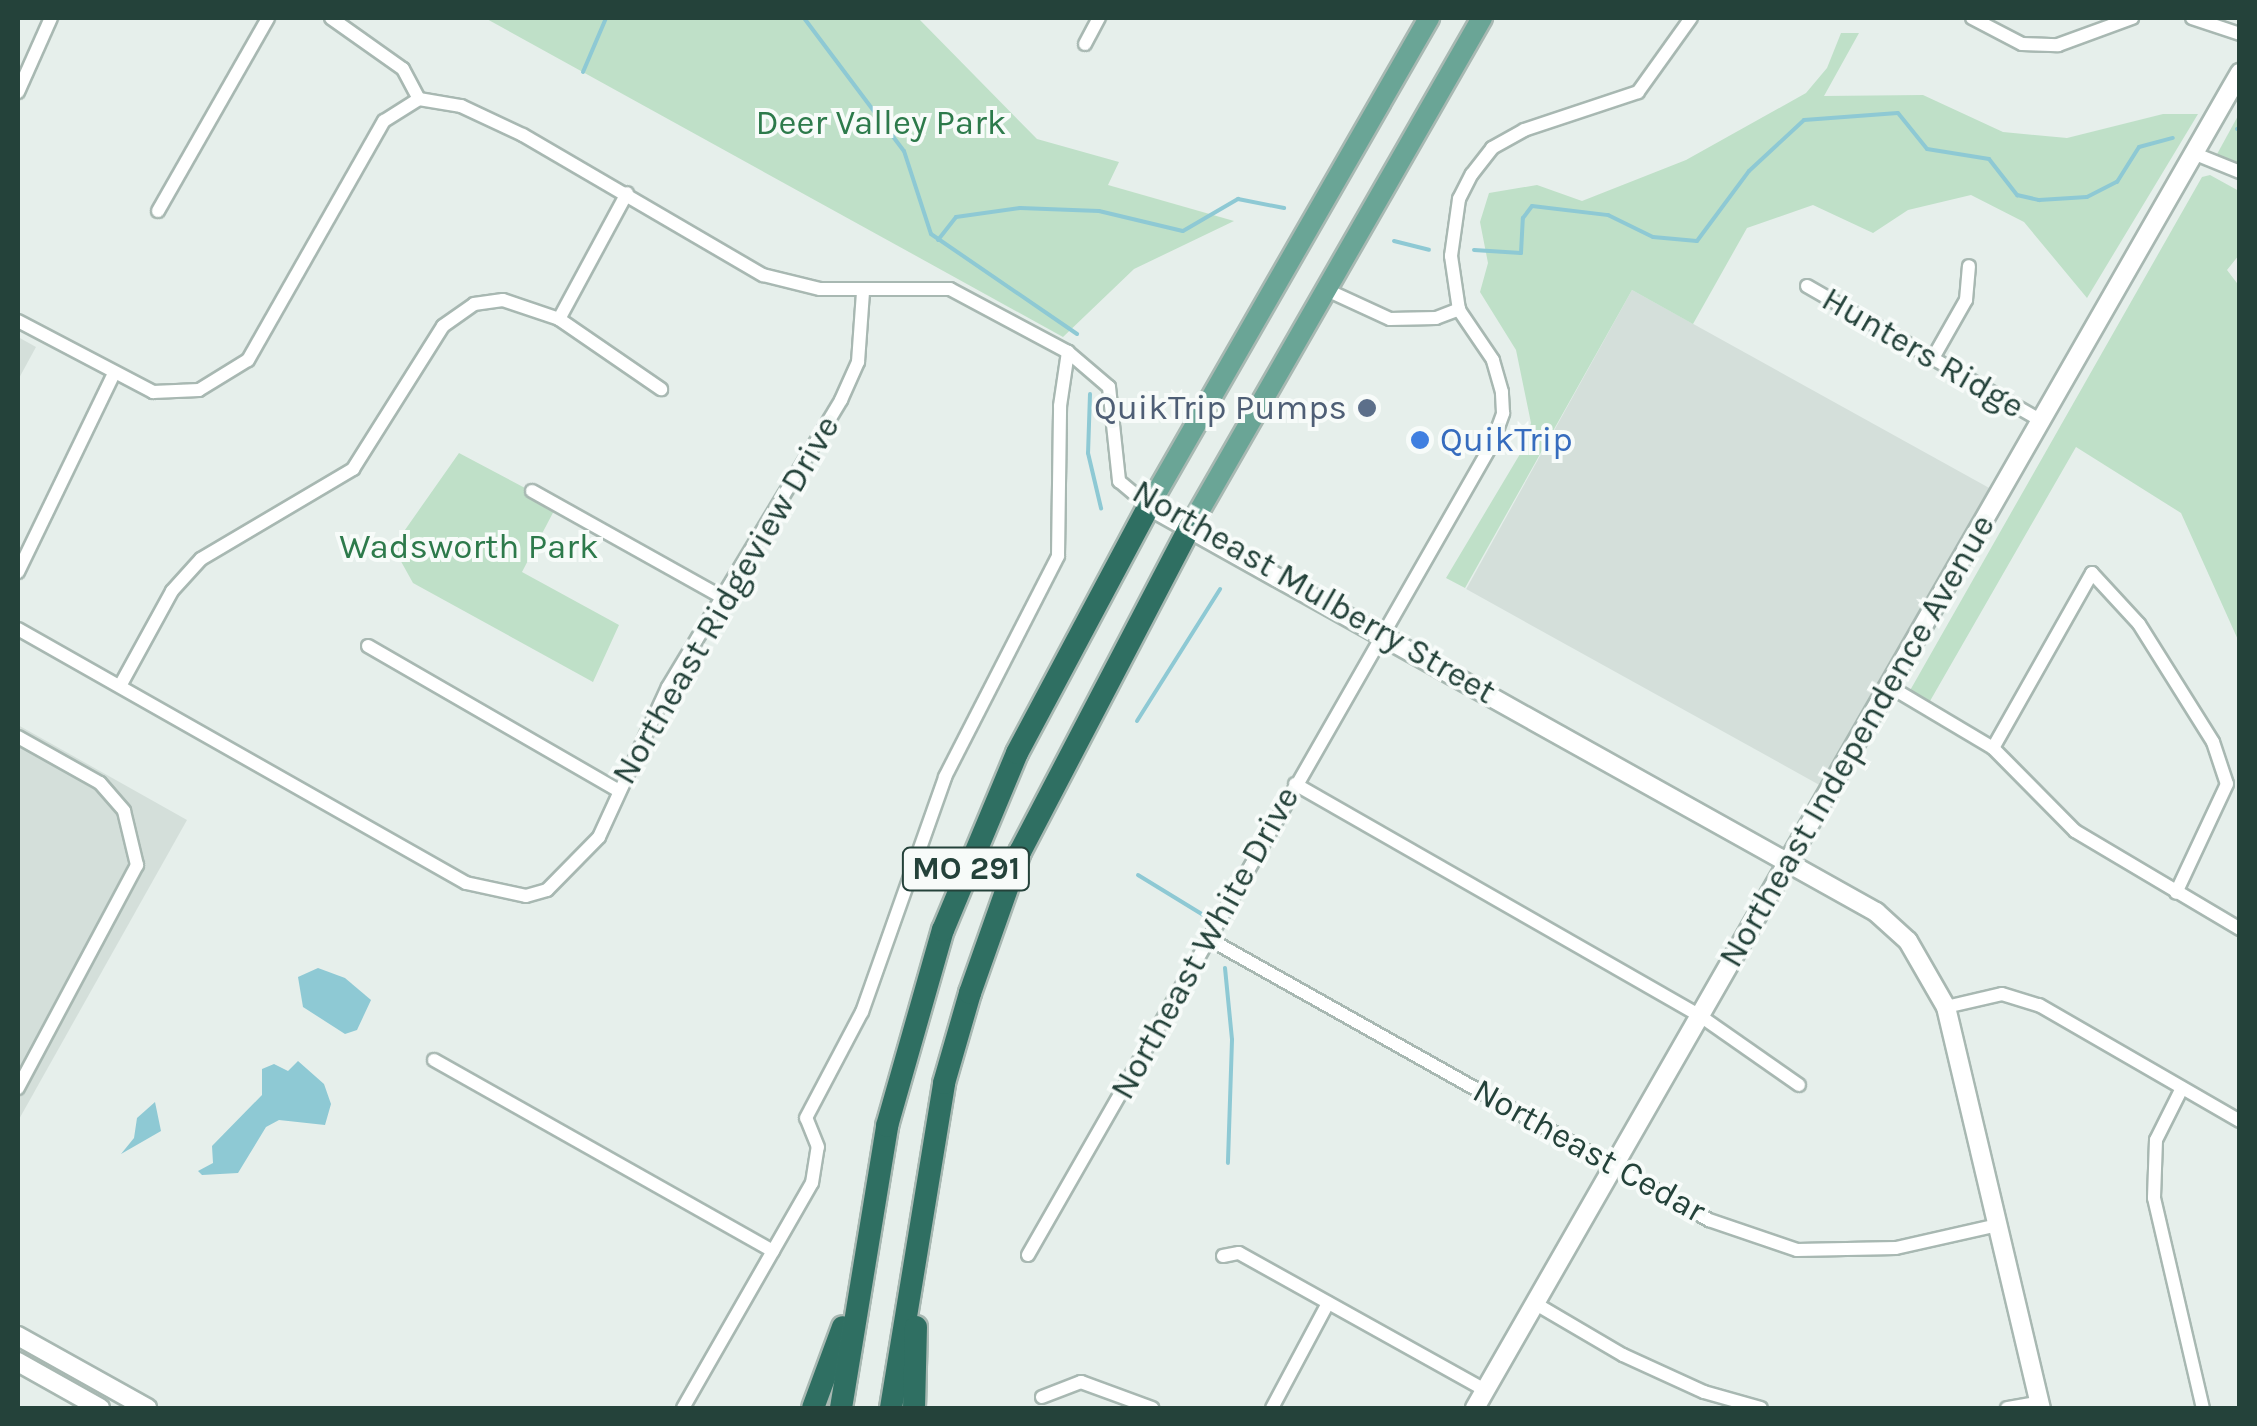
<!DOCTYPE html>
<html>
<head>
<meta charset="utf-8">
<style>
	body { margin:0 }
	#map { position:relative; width:2257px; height:1426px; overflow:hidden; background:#e6efeb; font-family:Karla,sans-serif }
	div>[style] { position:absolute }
	.built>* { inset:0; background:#d4dfda; transform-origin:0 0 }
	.green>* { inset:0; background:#bfe0c8 }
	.water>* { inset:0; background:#8ec9d4 }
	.stream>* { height:4px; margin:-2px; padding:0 2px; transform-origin:2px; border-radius:2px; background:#8ec9d4 }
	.roads { filter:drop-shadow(2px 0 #a8b8b2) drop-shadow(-2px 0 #a8b8b2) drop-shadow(0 2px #a8b8b2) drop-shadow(0 -2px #a8b8b2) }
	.street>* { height:12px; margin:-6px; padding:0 6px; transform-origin:6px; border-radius:6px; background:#fff }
	.secondary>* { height:18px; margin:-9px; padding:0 9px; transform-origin:9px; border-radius:9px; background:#fff }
	.primary>* { height:20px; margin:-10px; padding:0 10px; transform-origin:10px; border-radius:10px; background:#6aa596 }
	.highway>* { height:22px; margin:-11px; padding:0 11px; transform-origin:11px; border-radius:11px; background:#2f6f62 }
	.dots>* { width:28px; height:28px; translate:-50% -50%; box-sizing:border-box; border:5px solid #f7fbf9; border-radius:50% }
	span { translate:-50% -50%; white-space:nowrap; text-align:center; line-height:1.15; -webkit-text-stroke:8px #f7fbf9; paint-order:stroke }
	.shield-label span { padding:2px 8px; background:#f7fbf9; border:2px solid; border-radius:8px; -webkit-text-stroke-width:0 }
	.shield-label { font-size:32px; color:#24423a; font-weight:700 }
	.park-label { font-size:35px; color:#2d7a4b }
	.street-label { font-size:35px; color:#24423a }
	.service-label { font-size:35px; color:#4e5e75 }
	.right { translate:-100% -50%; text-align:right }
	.shop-label { font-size:35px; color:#366cbe }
	.left { translate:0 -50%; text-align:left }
	.frame { position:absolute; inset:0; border:20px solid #24423a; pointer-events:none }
</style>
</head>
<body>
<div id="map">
	<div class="built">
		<i style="left:1632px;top:290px;width:409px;height:342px;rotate:29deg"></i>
		<i style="clip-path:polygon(18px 337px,36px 347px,18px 380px)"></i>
		<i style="clip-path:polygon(18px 725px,187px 820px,18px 1121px)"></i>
	</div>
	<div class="green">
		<i style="clip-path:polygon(485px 18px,918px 18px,1037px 139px,1119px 162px,1108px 185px,1234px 221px,1134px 269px,1063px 337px)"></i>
		<i style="clip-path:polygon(1841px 33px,1859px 33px,1824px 96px,1923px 95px,2003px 132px,2067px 138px,2163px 114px,2198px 114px,2087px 298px,2024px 222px,1971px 195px,1908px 210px,1873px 233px,1813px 205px,1747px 228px,1693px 324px,1632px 290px,1465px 588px,1446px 578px,1523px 449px,1531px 423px,1516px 350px,1480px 292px,1488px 263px,1480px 222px,1489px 193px,1537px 185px,1582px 201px,1686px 160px,1806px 93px,1827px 68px)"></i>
		<i style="clip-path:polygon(2239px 114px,2239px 174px,2216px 156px)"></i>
		<i style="clip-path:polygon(2210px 175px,2239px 191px,2239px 255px,2227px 270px,2240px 287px,2239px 642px,2181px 513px,2076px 447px,1926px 708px,1908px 694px,2202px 177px)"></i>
		<i style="clip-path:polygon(459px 453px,557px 505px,522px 572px,619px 625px,593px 682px,413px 583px,393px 547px)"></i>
	</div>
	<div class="water">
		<i style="clip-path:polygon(318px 968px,345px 978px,371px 1000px,357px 1030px,345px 1034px,303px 1007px,298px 977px)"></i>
		<i style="clip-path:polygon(298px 1061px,324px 1084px,331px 1104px,325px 1125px,279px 1120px,266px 1127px,238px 1173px,202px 1175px,198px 1171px,213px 1163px,212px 1146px,262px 1095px,262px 1069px,274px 1064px,288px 1071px)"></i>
		<i style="clip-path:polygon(155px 1102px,161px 1131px,121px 1154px,134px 1138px,137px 1118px)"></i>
	</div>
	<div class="stream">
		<i style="left:804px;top:18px;width:166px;rotate:53.1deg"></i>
		<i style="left:904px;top:151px;width:87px;rotate:72deg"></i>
		<i style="left:931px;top:234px;width:177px;rotate:34.4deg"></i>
		<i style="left:583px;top:72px;width:59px;rotate:-66.9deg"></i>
		<i style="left:2237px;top:129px;width:3px;rotate:-18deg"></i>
		<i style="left:938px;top:240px;width:29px;rotate:-52deg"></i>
		<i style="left:956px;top:217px;width:65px;rotate:-8deg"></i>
		<i style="left:1020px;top:208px;width:79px;rotate:2.2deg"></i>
		<i style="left:1099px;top:211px;width:86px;rotate:13.4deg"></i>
		<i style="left:1183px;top:231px;width:64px;rotate:-30.2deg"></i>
		<i style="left:1238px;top:199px;width:47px;rotate:11.1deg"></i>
		<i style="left:1394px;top:241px;width:36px;rotate:14deg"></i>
		<i style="left:1474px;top:250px;width:47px;rotate:3.7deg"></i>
		<i style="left:1521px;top:253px;width:35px;rotate:-87deg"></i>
		<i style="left:1523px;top:218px;width:15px;rotate:-53deg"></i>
		<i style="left:1532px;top:206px;width:77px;rotate:6.8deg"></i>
		<i style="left:1608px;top:215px;width:50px;rotate:26.1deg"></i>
		<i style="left:1653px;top:237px;width:44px;rotate:5.2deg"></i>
		<i style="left:1697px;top:241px;width:87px;rotate:-53.4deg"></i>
		<i style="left:1749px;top:171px;width:75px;rotate:-42.8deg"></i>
		<i style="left:1804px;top:120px;width:94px;rotate:-4.3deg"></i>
		<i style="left:1898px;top:113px;width:46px;rotate:51.1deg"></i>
		<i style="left:1927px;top:149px;width:63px;rotate:9.2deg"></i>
		<i style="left:1989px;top:159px;width:46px;rotate:52.1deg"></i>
		<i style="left:2017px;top:195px;width:23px;rotate:13deg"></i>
		<i style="left:2039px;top:200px;width:48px;rotate:-3.6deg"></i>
		<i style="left:2087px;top:197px;width:34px;rotate:-27deg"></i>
		<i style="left:2117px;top:182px;width:41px;rotate:-57.8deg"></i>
		<i style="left:2139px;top:147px;width:35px;rotate:-15deg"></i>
		<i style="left:1090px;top:394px;width:59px;rotate:91.9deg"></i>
		<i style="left:1088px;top:453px;width:57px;rotate:76.7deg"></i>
		<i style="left:1137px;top:721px;width:156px;rotate:-57.8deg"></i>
		<i style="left:1138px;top:875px;width:79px;rotate:31.5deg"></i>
		<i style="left:1225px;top:968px;width:72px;rotate:84.4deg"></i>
		<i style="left:1232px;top:1040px;width:123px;rotate:91.9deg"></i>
	</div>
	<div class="roads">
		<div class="street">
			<i style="left:331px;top:18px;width:88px;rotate:35.3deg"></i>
			<i style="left:403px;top:69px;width:34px;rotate:62deg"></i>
			<i style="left:1972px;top:18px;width:56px;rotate:27.5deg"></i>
			<i style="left:2022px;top:44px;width:36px;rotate:2deg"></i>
			<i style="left:2058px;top:45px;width:79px;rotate:-20deg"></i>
			<i style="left:2192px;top:18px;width:51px;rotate:18.4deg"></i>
			<i style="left:1085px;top:44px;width:30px;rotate:-62deg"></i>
			<i style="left:18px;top:92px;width:81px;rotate:-66deg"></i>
			<i style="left:2193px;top:153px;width:51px;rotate:22deg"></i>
			<i style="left:158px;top:211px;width:222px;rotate:-60.3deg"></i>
			<i style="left:1807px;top:286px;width:269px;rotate:29.9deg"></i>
			<i style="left:1329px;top:291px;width:67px;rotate:24.7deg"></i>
			<i style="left:1390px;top:319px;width:46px;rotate:-1.2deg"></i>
			<i style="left:1436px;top:318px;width:25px;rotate:-21deg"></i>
			<i style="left:559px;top:319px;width:143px;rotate:-61.6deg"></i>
			<i style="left:18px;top:321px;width:153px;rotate:27.7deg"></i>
			<i style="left:153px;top:392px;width:46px;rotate:-2.5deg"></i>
			<i style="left:199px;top:390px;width:57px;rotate:-31.5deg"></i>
			<i style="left:248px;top:360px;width:275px;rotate:-60.4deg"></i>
			<i style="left:384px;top:121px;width:41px;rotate:-32.2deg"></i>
			<i style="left:419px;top:99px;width:43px;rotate:9.5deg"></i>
			<i style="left:461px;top:106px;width:68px;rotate:25.1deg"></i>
			<i style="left:523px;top:135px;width:278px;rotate:30.3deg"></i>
			<i style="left:763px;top:275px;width:59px;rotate:13.8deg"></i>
			<i style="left:820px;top:289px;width:130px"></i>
			<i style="left:950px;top:289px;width:134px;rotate:28.1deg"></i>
			<i style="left:1068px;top:352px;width:54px;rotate:40.5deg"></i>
			<i style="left:1109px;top:387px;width:95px;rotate:83.9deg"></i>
			<i style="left:1119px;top:481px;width:39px;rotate:40deg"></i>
			<i style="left:1933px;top:358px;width:67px;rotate:-60.4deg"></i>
			<i style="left:1966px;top:300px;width:34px;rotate:-85deg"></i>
			<i style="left:532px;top:491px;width:215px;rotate:29.2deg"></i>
			<i style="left:18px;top:572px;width:221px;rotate:-64.2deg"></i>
			<i style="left:18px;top:629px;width:515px;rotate:29.55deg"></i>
			<i style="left:466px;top:883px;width:61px;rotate:12.2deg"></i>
			<i style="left:526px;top:896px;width:22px;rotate:-16deg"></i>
			<i style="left:547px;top:890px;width:74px;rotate:-45.5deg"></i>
			<i style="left:599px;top:837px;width:165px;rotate:-65.3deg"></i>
			<i style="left:668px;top:687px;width:335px;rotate:-58.9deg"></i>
			<i style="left:841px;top:400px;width:42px;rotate:-65.9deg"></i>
			<i style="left:858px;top:362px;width:70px;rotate:-85.9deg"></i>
			<i style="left:368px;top:646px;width:288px;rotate:30deg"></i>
			<i style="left:120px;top:686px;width:108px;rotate:-61.3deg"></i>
			<i style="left:172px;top:591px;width:43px;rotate:-47.8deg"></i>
			<i style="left:201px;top:559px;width:177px;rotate:-30.6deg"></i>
			<i style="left:353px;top:469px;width:169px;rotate:-57.8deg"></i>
			<i style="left:443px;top:326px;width:38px;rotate:-35deg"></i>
			<i style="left:474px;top:304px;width:29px;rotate:-8deg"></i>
			<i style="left:503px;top:300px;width:59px;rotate:18.7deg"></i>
			<i style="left:559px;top:319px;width:124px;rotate:34.5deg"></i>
			<i style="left:1892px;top:688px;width:117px;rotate:30.7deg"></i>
			<i style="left:1993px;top:748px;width:117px;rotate:45.3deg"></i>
			<i style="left:2075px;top:831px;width:192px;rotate:30.7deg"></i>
			<i style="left:18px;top:737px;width:94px;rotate:29.3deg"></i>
			<i style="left:100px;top:783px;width:37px;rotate:49deg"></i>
			<i style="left:124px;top:811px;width:56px;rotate:76.5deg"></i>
			<i style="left:137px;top:865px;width:253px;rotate:118.1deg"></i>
			<i style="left:1993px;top:748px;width:201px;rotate:-60.5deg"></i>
			<i style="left:2092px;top:573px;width:69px;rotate:47.3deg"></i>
			<i style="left:2139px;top:624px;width:139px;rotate:57.9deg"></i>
			<i style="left:2213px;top:742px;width:44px;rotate:71.6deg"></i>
			<i style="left:2227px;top:784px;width:120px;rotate:115.1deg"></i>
			<i style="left:1295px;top:784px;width:465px;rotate:29.8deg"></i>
			<i style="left:1699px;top:1015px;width:122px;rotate:35deg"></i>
			<i style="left:1209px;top:939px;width:574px;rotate:29.34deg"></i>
			<i style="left:1709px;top:1220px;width:93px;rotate:18.8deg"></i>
			<i style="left:1797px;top:1250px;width:99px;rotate:-1.2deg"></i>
			<i style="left:1896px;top:1248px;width:105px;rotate:-12.7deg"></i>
			<i style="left:1946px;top:1007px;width:57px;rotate:-13.1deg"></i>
			<i style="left:2002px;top:994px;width:39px;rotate:17deg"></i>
			<i style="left:2039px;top:1005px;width:232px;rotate:30deg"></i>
			<i style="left:434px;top:1060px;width:389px;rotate:29.4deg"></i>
			<i style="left:2182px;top:1088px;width:58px;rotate:116.6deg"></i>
			<i style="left:2156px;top:1140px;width:58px;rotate:92deg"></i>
			<i style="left:2154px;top:1198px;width:216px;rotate:76.9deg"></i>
			<i style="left:1028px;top:1255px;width:934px;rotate:-60.22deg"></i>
			<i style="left:1492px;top:444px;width:33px;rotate:-70deg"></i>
			<i style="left:1503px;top:413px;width:21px;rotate:-93deg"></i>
			<i style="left:1502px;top:392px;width:33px;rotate:-106deg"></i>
			<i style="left:1493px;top:360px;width:60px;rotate:-124.2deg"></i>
			<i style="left:1459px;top:310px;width:55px;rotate:-98.4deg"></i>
			<i style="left:1451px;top:256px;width:58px;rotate:-82deg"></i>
			<i style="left:1459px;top:199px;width:28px;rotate:-63deg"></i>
			<i style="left:1472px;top:174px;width:33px;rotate:-52deg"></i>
			<i style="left:1492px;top:148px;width:37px;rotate:-29deg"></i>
			<i style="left:1524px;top:130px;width:120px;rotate:-18.4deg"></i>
			<i style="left:1638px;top:92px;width:91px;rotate:-54.4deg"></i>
			<i style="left:1223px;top:1256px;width:16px;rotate:-11deg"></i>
			<i style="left:1239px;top:1253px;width:282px;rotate:29.1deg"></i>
			<i style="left:1536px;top:1304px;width:101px;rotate:30.4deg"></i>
			<i style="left:1623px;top:1355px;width:89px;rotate:24.6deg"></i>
			<i style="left:1704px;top:1392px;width:59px;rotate:15.7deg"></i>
			<i style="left:1042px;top:1397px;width:42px;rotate:-21deg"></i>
			<i style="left:1081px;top:1382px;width:76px;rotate:20.1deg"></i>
			<i style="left:683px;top:1408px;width:259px;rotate:-60.2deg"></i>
			<i style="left:812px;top:1183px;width:36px;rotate:-81deg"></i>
			<i style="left:818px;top:1147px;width:31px;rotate:-112deg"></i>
			<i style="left:806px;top:1118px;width:120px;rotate:-62.2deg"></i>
			<i style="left:862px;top:1012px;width:249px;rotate:-70.5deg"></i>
			<i style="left:945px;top:777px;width:248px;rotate:-62.9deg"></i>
			<i style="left:1058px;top:556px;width:150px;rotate:-89.2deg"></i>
			<i style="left:1060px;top:406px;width:55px;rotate:-81.6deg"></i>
			<i style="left:1272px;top:1408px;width:119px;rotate:-61.9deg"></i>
			<i style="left:2007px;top:1408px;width:34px;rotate:-10deg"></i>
		</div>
		<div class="secondary">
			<i style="left:1149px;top:506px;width:833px;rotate:29.18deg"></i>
			<i style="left:1876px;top:912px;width:43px;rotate:42.2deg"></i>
			<i style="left:1908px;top:941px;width:76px;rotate:60.1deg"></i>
			<i style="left:1946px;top:1007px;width:412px;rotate:76.7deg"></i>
			<i style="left:18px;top:1336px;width:148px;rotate:29.2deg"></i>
			<i style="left:18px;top:1362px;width:94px;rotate:29.3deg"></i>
			<i style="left:1475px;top:1408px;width:1539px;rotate:-60.19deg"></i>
		</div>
		<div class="primary">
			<i style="left:1149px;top:506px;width:563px;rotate:-60.15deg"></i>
			<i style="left:1190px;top:527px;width:587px;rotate:-60.16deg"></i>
		</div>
		<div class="highway">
			<i style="left:813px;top:1408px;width:86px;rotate:-69.7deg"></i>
			<i style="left:841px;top:1408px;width:286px;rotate:-80.7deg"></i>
			<i style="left:887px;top:1126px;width:204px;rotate:-74.1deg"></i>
			<i style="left:943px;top:930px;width:192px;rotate:-67.3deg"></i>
			<i style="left:1017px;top:753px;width:280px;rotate:-61.9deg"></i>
			<i style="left:891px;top:1408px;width:329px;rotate:-80.7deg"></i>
			<i style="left:944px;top:1083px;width:94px;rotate:-73.9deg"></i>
			<i style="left:970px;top:993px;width:150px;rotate:-70.5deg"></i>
			<i style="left:1020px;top:852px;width:367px;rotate:-62.4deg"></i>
			<i style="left:914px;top:1408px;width:81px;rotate:-88.6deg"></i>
		</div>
	</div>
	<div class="dots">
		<i style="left:1367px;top:408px;background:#5c6f8a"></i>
		<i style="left:1420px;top:440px;background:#3f7fe0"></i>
	</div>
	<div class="shield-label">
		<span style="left:966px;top:869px">MO 291</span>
	</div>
	<div class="park-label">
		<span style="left:881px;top:123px">Deer Valley Park</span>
		<span style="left:469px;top:547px">Wadsworth Park</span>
	</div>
	<div class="street-label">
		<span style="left:1923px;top:353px;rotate:30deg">Hunters Ridge</span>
		<span style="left:1314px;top:592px;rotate:30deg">Northeast Mulberry Street</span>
		<span style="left:726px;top:600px;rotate:-60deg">Northeast Ridgeview Drive</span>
		<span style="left:1857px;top:741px;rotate:-60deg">Northeast Independence Avenue</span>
		<span style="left:1205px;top:943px;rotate:-61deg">Northeast White Drive</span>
		<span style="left:1589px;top:1151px;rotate:29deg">Northeast Cedar</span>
	</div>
	<div class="service-label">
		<span class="right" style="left:1347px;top:408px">QuikTrip Pumps</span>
	</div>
	<div class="shop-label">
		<span class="left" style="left:1440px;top:440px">QuikTrip</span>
	</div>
	<div class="frame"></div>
</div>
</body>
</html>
